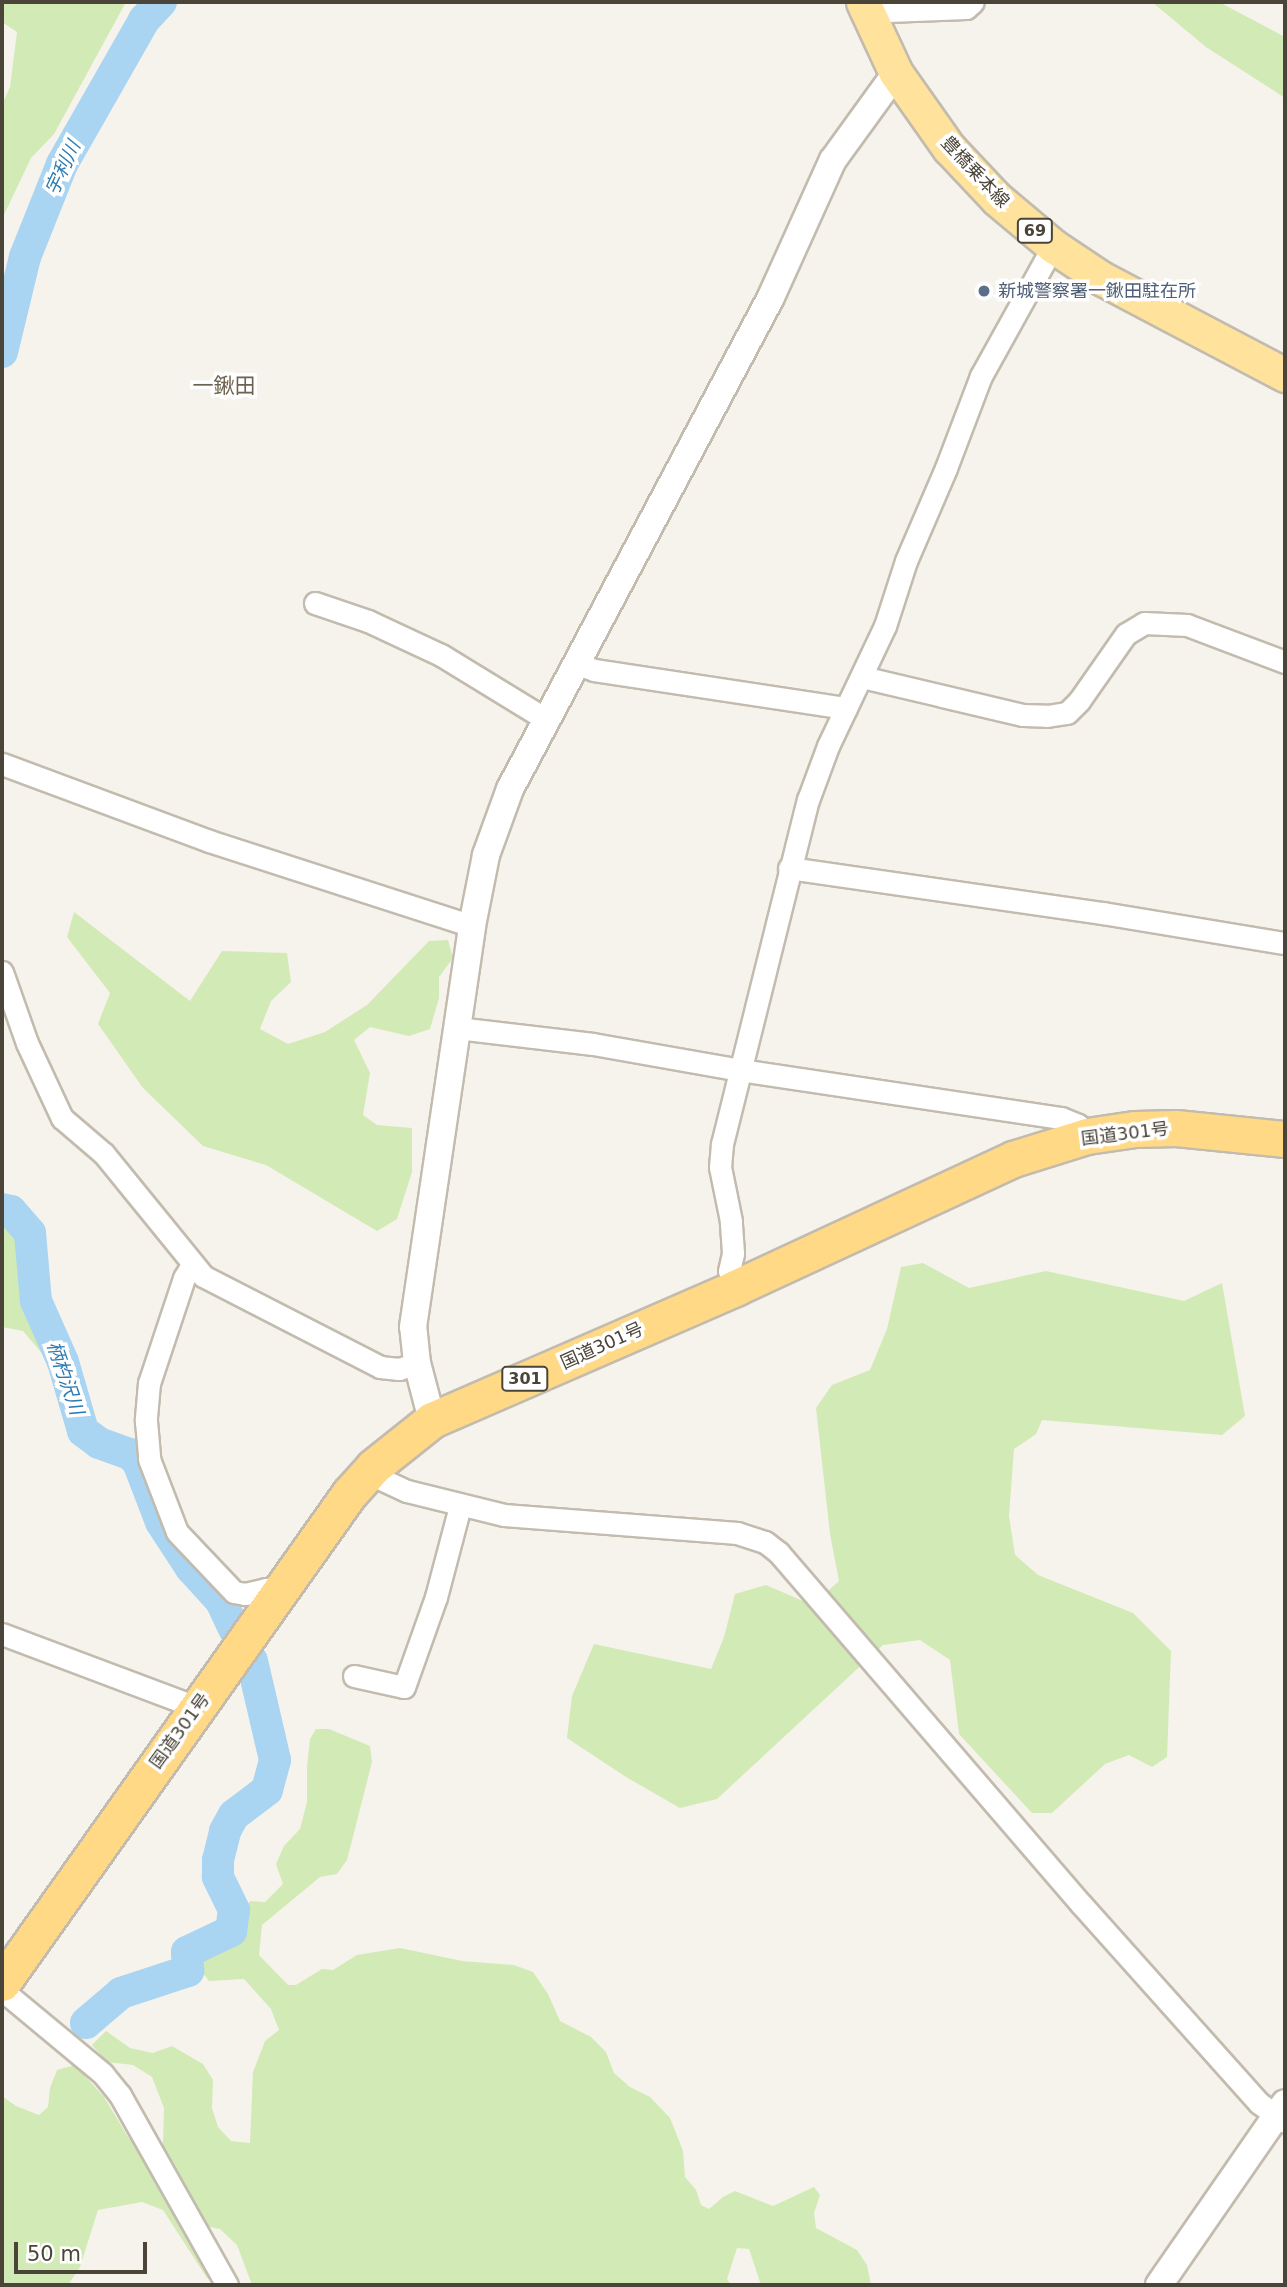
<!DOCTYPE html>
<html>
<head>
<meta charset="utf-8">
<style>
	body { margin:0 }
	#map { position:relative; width:1287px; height:2287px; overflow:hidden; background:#f6f3ec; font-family:"DejaVu Sans","Noto Sans JP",sans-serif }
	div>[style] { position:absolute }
	.green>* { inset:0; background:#d2eab5 }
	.river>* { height:32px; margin:-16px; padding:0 16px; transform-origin:16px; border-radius:16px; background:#a9d4f2 }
	.roads { filter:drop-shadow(2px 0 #c2bbae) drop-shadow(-2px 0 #c2bbae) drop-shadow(0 2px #c2bbae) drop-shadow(0 -2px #c2bbae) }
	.minor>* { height:21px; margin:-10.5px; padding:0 10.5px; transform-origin:10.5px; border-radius:10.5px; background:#fff }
	.tertiary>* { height:26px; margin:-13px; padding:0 13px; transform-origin:13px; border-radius:13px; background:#fff }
	.primary>* { height:33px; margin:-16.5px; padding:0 16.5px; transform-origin:16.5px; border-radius:16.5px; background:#ffe39c }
	.trunk>* { height:35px; margin:-17.5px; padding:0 17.5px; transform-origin:17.5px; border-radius:17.5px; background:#ffd985 }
	.dots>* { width:19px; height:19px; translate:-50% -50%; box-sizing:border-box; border:4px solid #fff; border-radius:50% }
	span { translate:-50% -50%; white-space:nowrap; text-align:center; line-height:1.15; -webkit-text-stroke:7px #fff; paint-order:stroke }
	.shield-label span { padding:2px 5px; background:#fff; border:2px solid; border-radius:5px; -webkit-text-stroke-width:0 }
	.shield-label { font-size:16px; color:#4b4439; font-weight:700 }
	.street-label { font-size:18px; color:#4b4439 }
	.service-label { font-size:18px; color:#4e5e75 }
	.left { translate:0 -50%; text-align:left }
	.water-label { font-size:19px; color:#2e7ab2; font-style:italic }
	.quarter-label { font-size:21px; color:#6e6250 }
	.frame { position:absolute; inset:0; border:4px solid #4b4439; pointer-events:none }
	.scale { position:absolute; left:14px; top:2242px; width:133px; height:32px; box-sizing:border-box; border:4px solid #4b4439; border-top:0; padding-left:9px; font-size:21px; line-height:24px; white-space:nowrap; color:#4b4439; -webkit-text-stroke:5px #fff; paint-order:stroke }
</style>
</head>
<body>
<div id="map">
	<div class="green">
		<i style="clip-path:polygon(2px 2px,126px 2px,54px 134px,31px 158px,2px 219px,2px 105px,10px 87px,17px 32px,2px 22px)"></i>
		<i style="clip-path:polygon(1152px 2px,1219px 2px,1285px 37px,1285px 98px,1206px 47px)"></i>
		<i style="clip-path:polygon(74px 912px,190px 1001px,222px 951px,287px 953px,291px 982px,271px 1001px,260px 1029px,288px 1044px,325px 1032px,367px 1005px,429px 941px,448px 940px,453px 958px,439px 977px,439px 998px,430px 1029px,409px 1036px,370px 1027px,354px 1040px,370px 1073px,363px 1115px,377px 1125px,412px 1128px,412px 1172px,397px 1219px,377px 1231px,266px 1165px,203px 1146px,143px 1088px,98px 1024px,110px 993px,67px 937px)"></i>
		<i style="clip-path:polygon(3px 1219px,28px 1260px,32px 1303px,50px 1343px,46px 1358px,23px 1331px,2px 1327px)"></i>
		<i style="clip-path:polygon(923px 1263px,969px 1288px,1046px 1271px,1184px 1301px,1222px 1283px,1245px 1416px,1222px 1435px,1042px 1420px,1036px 1434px,1014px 1449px,1009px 1516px,1015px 1555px,1038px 1575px,1133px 1613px,1171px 1651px,1167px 1757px,1152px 1767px,1129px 1755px,1105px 1764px,1052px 1813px,1032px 1813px,959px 1734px,950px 1660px,920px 1640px,883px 1645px,717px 1799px,680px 1808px,626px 1777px,567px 1738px,572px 1696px,594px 1644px,711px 1669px,724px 1637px,735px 1594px,766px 1585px,812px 1605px,839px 1581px,830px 1534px,816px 1408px,832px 1385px,870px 1370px,887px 1329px,901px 1267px)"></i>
		<i style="clip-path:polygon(316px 1729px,329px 1729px,370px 1746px,372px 1762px,347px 1860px,337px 1874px,320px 1877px,262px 1925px,259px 1955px,288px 1985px,296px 1985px,322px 1969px,333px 1970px,357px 1955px,400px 1948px,462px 1961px,514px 1965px,533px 1972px,548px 1994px,560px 2021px,591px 2037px,606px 2052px,614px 2073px,630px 2087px,650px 2097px,670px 2118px,683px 2151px,685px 2177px,696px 2190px,701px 2205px,709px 2209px,723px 2197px,735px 2191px,773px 2206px,814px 2187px,820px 2195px,814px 2213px,816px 2228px,857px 2250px,867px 2265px,871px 2285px,761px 2285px,749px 2249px,737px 2248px,727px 2279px,731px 2285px,252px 2285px,237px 2245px,220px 2229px,210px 2227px,195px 2239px,216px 2280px,207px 2278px,163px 2210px,142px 2202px,98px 2210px,80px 2267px,68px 2285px,2px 2285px,2px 2096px,16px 2106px,39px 2115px,48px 2107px,50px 2088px,57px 2070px,75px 2065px,104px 2097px,128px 2137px,144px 2153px,163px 2143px,164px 2108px,152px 2077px,133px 2065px,107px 2062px,92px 2045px,106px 2031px,130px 2048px,153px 2053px,172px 2046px,203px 2064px,213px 2080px,212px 2108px,218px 2127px,231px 2141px,250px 2143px,253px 2072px,265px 2041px,279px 2030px,271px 2009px,244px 1979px,209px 1981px,200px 1969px,208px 1952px,228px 1943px,250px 1901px,265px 1902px,283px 1884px,276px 1864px,284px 1846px,300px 1829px,307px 1802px,307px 1767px,310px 1739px)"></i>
	</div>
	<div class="river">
		<i style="left:2px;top:352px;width:98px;rotate:-76.4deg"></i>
		<i style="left:25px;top:257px;width:100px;rotate:-68.3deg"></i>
		<i style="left:62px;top:164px;width:166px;rotate:-60.3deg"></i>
		<i style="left:144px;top:20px;width:25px;rotate:-47deg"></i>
		<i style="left:2px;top:1209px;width:9px;rotate:13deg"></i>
		<i style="left:11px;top:1211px;width:29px;rotate:49deg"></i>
		<i style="left:30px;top:1233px;width:68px;rotate:85deg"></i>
		<i style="left:36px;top:1301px;width:67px;rotate:66.1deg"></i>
		<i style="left:63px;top:1362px;width:72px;rotate:73.8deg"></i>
		<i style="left:83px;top:1431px;width:20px;rotate:37deg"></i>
		<i style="left:99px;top:1443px;width:33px;rotate:20deg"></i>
		<i style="left:130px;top:1454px;width:11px;rotate:45deg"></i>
		<i style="left:138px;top:1462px;width:64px;rotate:69deg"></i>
		<i style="left:161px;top:1522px;width:55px;rotate:56.9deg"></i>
		<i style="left:191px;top:1568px;width:45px;rotate:47.7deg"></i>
		<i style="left:221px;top:1601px;width:31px;rotate:65deg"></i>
		<i style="left:86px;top:2023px;width:46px;rotate:-40.6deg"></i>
		<i style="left:121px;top:1993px;width:71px;rotate:-18.2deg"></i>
		<i style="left:188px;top:1971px;width:19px;rotate:-93deg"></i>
		<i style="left:187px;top:1952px;width:49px;rotate:-25.5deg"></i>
		<i style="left:231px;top:1931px;width:21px;rotate:-82deg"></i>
		<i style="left:234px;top:1910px;width:37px;rotate:-116deg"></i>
		<i style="left:218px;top:1877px;width:17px;rotate:-90deg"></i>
		<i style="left:218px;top:1860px;width:30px;rotate:-76deg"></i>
		<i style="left:225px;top:1831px;width:18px;rotate:-61deg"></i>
		<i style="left:234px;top:1815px;width:41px;rotate:-37.1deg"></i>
		<i style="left:267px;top:1790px;width:31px;rotate:-75deg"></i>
		<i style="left:275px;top:1760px;width:102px;rotate:-103.1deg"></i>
	</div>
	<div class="roads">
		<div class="minor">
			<i style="left:870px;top:18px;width:19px;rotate:-21deg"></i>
			<i style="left:888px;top:11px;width:78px;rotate:-2.2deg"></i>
			<i style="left:966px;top:8px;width:9px;rotate:-41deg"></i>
			<i style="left:315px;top:603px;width:56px;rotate:18.8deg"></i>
			<i style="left:368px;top:621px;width:81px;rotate:25deg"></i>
			<i style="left:441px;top:655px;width:124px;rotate:31.5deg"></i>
			<i style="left:577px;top:664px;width:18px;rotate:19deg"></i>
			<i style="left:594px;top:670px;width:255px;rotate:8.6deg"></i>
			<i style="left:862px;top:677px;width:165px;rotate:13.3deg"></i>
			<i style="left:1023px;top:715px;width:24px;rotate:2deg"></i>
			<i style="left:1047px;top:716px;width:20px;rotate:-9deg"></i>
			<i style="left:1067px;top:713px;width:17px;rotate:-45deg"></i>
			<i style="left:1079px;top:701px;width:82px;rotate:-55deg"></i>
			<i style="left:1126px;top:634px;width:21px;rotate:-31deg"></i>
			<i style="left:1144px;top:623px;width:43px;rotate:2.7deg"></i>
			<i style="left:1187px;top:625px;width:105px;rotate:20.7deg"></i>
			<i style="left:2px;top:764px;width:221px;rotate:20.4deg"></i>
			<i style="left:209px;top:841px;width:276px;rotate:17.9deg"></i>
			<i style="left:789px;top:868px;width:317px;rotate:8.2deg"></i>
			<i style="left:1103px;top:913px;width:184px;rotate:9.4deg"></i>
			<i style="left:2px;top:972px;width:75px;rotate:70.6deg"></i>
			<i style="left:27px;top:1043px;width:83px;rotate:65deg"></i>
			<i style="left:62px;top:1118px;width:55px;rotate:40.6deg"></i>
			<i style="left:104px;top:1154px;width:157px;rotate:50.9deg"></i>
			<i style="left:203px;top:1276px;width:199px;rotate:27.2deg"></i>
			<i style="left:380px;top:1367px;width:19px;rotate:6deg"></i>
			<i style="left:399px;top:1369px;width:19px;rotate:-18deg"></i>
			<i style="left:457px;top:1028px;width:137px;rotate:6.7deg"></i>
			<i style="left:593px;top:1044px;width:149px;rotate:10deg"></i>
			<i style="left:740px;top:1070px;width:325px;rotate:8.5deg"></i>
			<i style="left:1061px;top:1118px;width:18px;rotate:22deg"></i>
			<i style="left:1078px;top:1125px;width:14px;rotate:51deg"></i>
			<i style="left:192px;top:1265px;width:15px;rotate:122deg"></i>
			<i style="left:184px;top:1278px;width:111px;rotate:108.4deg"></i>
			<i style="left:149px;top:1383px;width:38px;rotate:95deg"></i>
			<i style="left:146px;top:1421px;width:38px;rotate:85deg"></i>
			<i style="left:149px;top:1459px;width:78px;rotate:69deg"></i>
			<i style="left:177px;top:1532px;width:83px;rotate:46.5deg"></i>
			<i style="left:234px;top:1592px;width:11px;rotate:10deg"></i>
			<i style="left:245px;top:1594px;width:22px;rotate:-13deg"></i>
			<i style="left:266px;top:1589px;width:11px;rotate:45deg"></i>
			<i style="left:735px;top:1288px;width:18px;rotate:-109deg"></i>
			<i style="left:729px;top:1271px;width:18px;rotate:-77deg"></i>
			<i style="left:733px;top:1253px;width:32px;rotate:-94deg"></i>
			<i style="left:731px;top:1221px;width:55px;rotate:-101.5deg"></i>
			<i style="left:720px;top:1167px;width:23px;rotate:-85deg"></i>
			<i style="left:722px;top:1144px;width:355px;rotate:-76deg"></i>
			<i style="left:808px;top:800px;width:58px;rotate:-69.7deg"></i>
			<i style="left:828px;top:746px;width:133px;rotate:-64.6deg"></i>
			<i style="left:885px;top:626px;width:68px;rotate:-72.1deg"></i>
			<i style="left:906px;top:561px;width:101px;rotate:-66.7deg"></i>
			<i style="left:946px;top:468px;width:98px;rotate:-69.2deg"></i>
			<i style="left:981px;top:376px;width:149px;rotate:-61deg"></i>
			<i style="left:373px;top:1467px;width:16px;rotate:52deg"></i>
			<i style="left:383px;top:1480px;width:26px;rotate:25deg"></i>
			<i style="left:407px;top:1491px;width:100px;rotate:13.9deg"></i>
			<i style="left:504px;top:1515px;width:234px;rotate:4.4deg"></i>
			<i style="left:737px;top:1533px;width:29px;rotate:18deg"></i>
			<i style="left:765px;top:1542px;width:18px;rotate:38deg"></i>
			<i style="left:779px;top:1553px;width:463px;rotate:49.3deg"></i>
			<i style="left:1081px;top:1904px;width:267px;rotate:48.2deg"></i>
			<i style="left:1259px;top:2103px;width:32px;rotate:36deg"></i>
			<i style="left:2px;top:1634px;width:197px;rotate:20.6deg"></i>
			<i style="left:186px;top:1703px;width:11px;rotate:38deg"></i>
			<i style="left:354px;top:1676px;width:51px;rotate:12.4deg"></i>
			<i style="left:404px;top:1687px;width:96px;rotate:-70.4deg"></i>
			<i style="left:436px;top:1597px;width:94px;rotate:-75.2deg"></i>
			<i style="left:2px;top:1990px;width:131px;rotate:39.7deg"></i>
			<i style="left:103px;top:2074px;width:27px;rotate:51deg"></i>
			<i style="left:120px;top:2095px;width:218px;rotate:60.6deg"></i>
		</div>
		<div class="tertiary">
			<i style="left:432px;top:1420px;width:59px;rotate:-104.7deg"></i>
			<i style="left:417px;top:1363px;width:36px;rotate:-96deg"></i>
			<i style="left:413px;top:1327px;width:405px;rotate:-81.6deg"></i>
			<i style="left:472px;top:926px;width:72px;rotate:-78.8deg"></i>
			<i style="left:486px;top:855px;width:70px;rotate:-70deg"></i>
			<i style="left:510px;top:789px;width:557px;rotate:-62.05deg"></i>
			<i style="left:771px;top:297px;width:150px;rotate:-65.7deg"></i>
			<i style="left:833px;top:160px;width:107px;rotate:-54.1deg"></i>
			<i style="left:1159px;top:2285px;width:221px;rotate:-55.3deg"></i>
		</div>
		<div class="primary">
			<i style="left:863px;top:2px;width:78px;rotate:65.1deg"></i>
			<i style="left:896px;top:73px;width:92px;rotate:54.8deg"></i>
			<i style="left:949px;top:148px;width:70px;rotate:46.7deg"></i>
			<i style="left:997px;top:199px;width:73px;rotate:40deg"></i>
			<i style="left:1053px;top:246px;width:58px;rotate:33.7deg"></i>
			<i style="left:1101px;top:278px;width:208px;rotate:27.8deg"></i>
		</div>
		<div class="trunk">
			<i style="left:2px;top:1983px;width:600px;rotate:-54.64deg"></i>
			<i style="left:349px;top:1494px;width:36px;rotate:-48deg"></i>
			<i style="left:373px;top:1467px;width:75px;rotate:-38.5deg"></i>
			<i style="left:432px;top:1420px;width:331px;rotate:-23.5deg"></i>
			<i style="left:735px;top:1288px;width:306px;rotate:-24.9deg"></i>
			<i style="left:1013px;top:1159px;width:77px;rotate:-17.3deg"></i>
			<i style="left:1087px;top:1136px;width:49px;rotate:-8.3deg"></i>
			<i style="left:1135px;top:1129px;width:41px;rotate:-1.4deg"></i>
			<i style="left:1176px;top:1128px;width:110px;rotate:5.8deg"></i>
		</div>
	</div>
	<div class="dots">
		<i style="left:984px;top:291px;background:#5c6f8a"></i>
	</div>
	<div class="shield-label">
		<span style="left:1035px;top:231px">69</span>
		<span style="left:525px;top:1379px">301</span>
	</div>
	<div class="street-label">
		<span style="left:975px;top:172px;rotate:47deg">豊橋乗本線</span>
		<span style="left:1125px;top:1134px;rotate:-7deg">国道301号</span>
		<span style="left:602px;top:1346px;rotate:-24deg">国道301号</span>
		<span style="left:180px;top:1731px;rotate:-54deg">国道301号</span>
	</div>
	<div class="service-label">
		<span class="left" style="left:998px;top:291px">新城警察署一鍬田駐在所</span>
	</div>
	<div class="water-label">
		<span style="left:63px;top:168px;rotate:-65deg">宇利川</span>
		<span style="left:65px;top:1378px;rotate:71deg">柄杓沢川</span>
	</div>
	<div class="quarter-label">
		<span style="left:224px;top:386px">一鍬田</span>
	</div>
	<div class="frame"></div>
	<div class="scale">50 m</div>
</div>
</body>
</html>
